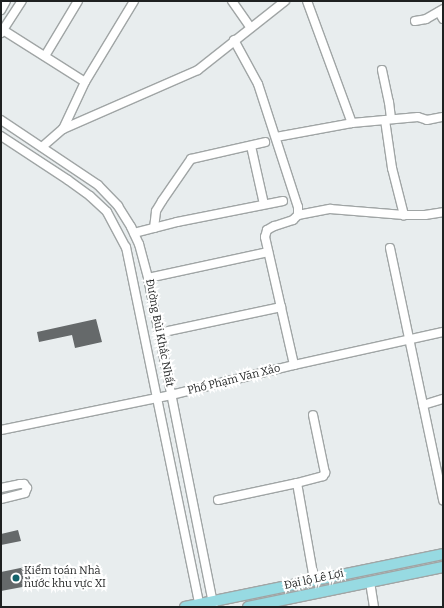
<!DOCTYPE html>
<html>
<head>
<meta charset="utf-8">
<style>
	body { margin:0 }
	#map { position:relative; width:444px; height:608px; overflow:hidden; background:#e8edee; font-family:Bitter,serif }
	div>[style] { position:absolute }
	.building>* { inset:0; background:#65696a }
	.roads { filter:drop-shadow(1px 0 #a0a5a5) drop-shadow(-1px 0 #a0a5a5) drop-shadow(0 1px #a0a5a5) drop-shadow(0 -1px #a0a5a5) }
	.minor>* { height:8px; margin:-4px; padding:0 4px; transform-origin:4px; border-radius:4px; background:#fff }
	.major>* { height:10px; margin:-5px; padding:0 5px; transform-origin:5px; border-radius:5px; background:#97dae2 }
	.dots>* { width:11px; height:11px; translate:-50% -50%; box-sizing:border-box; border:2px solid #fff; border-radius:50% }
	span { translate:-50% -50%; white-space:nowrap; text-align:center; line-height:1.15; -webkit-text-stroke:4px #fff; paint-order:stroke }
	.street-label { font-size:11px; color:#1f2121 }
	.poi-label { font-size:11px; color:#1f2121 }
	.left { translate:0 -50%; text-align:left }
	.frame { position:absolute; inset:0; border:2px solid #1f2121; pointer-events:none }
</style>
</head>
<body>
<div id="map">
	<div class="building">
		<i style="clip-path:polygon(96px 319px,102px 342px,75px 348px,72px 335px,39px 342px,37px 332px)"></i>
		<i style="clip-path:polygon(18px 530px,21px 541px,1px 545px,1px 534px)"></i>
		<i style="clip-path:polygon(30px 566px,33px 585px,1px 591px,1px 572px)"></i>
	</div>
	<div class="roads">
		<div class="minor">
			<i style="left:232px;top:1px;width:32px;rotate:55deg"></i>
			<i style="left:307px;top:1px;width:130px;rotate:69.8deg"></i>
			<i style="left:1px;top:10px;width:10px;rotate:-61deg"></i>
			<i style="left:439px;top:12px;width:8px;rotate:60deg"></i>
			<i style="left:415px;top:21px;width:11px;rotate:-10deg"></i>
			<i style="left:426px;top:19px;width:20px;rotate:-30deg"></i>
			<i style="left:3px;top:30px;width:97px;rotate:32.4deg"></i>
			<i style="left:1px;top:33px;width:38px;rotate:-57deg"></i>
			<i style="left:234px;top:40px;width:50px;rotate:61.4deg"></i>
			<i style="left:258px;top:84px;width:129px;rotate:72deg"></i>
			<i style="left:298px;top:207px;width:8px;rotate:90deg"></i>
			<i style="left:298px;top:215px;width:7px;rotate:135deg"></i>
			<i style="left:293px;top:220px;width:20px;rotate:162deg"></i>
			<i style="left:274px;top:226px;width:8px;rotate:150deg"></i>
			<i style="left:267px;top:230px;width:7px;rotate:106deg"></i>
			<i style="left:265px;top:237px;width:131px;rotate:77.2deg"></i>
			<i style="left:45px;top:56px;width:64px;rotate:-59deg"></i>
			<i style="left:382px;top:70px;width:33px;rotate:78deg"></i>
			<i style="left:389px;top:102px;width:17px;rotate:83deg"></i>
			<i style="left:1px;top:120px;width:117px;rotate:33.8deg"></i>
			<i style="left:98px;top:185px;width:29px;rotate:46deg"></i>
			<i style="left:118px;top:206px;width:25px;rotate:58deg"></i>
			<i style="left:131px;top:227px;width:19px;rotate:65deg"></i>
			<i style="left:139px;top:244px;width:35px;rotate:75deg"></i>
			<i style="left:148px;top:278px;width:336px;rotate:78.7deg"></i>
			<i style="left:385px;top:120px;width:49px;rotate:81.7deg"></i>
			<i style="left:392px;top:168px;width:49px;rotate:75.7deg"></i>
			<i style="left:63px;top:129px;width:52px;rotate:-64.9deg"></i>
			<i style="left:85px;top:82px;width:95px;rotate:-58.8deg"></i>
			<i style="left:1px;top:136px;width:80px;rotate:33.3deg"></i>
			<i style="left:68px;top:180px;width:27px;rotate:36deg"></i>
			<i style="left:90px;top:196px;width:23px;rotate:43deg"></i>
			<i style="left:107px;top:212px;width:40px;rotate:62deg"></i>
			<i style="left:126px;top:247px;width:368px;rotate:78.4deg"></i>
			<i style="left:276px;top:137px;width:77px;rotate:-10.4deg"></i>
			<i style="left:352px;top:123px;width:66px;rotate:-5.2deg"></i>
			<i style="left:418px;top:117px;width:9px;rotate:18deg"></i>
			<i style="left:427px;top:120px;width:16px;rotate:-11deg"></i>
			<i style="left:251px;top:146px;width:59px;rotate:77.4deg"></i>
			<i style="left:42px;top:147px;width:28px;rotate:-41deg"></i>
			<i style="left:63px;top:129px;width:147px;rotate:-23.6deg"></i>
			<i style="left:198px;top:70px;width:111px;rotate:-38.4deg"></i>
			<i style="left:298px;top:215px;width:33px;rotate:-11deg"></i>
			<i style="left:330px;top:209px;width:74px;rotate:4.6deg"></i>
			<i style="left:404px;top:215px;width:21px"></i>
			<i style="left:425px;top:215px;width:18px;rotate:-9deg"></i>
			<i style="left:154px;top:228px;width:17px;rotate:-83deg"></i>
			<i style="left:156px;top:211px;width:12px;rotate:-59deg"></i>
			<i style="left:162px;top:201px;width:51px;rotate:-55.4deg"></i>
			<i style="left:191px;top:159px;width:76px;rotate:-12.9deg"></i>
			<i style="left:134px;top:233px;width:44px;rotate:-14.3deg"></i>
			<i style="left:177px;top:222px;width:108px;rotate:-11.2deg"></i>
			<i style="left:390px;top:248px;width:258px;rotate:78.1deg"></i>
			<i style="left:148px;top:278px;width:123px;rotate:-12.2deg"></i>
			<i style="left:159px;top:333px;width:125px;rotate:-12deg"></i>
			<i style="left:423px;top:405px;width:21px;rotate:-17deg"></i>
			<i style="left:1px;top:430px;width:174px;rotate:-11.6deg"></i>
			<i style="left:171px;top:395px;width:127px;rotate:-13.7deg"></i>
			<i style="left:294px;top:365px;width:153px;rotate:-12.5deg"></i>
			<i style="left:297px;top:483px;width:27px;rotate:-15deg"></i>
			<i style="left:323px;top:476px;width:4px;rotate:-56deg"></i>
			<i style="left:325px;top:473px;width:59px;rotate:-101.7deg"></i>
			<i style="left:1px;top:488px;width:19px;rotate:-12deg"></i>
			<i style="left:20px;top:484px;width:4px"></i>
			<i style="left:24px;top:484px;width:5px;rotate:53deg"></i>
			<i style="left:27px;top:488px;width:5px;rotate:112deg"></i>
			<i style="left:25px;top:493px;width:25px;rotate:166deg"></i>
			<i style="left:218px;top:500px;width:81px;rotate:-12.1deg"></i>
			<i style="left:297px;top:483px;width:97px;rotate:80deg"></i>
			<i style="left:370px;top:582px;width:25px;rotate:81deg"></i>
		</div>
		<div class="major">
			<i style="left:185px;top:607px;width:263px;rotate:-11.6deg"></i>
			<i style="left:248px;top:607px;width:199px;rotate:-11.6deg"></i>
		</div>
	</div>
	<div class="dots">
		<i style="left:16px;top:578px;background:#13626a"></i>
	</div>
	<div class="street-label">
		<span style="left:159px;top:333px;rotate:79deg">Đường Bùi Khắc Nhất</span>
		<span style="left:234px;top:380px;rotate:-14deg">Phố Phạm Văn Xảo</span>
		<span style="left:314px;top:580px;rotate:-12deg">Đại lộ Lê Lợi</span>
	</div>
	<div class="poi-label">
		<span class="left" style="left:24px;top:578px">Kiểm toán Nhà<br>nước khu vực XI</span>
	</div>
	<div class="frame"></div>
</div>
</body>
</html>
